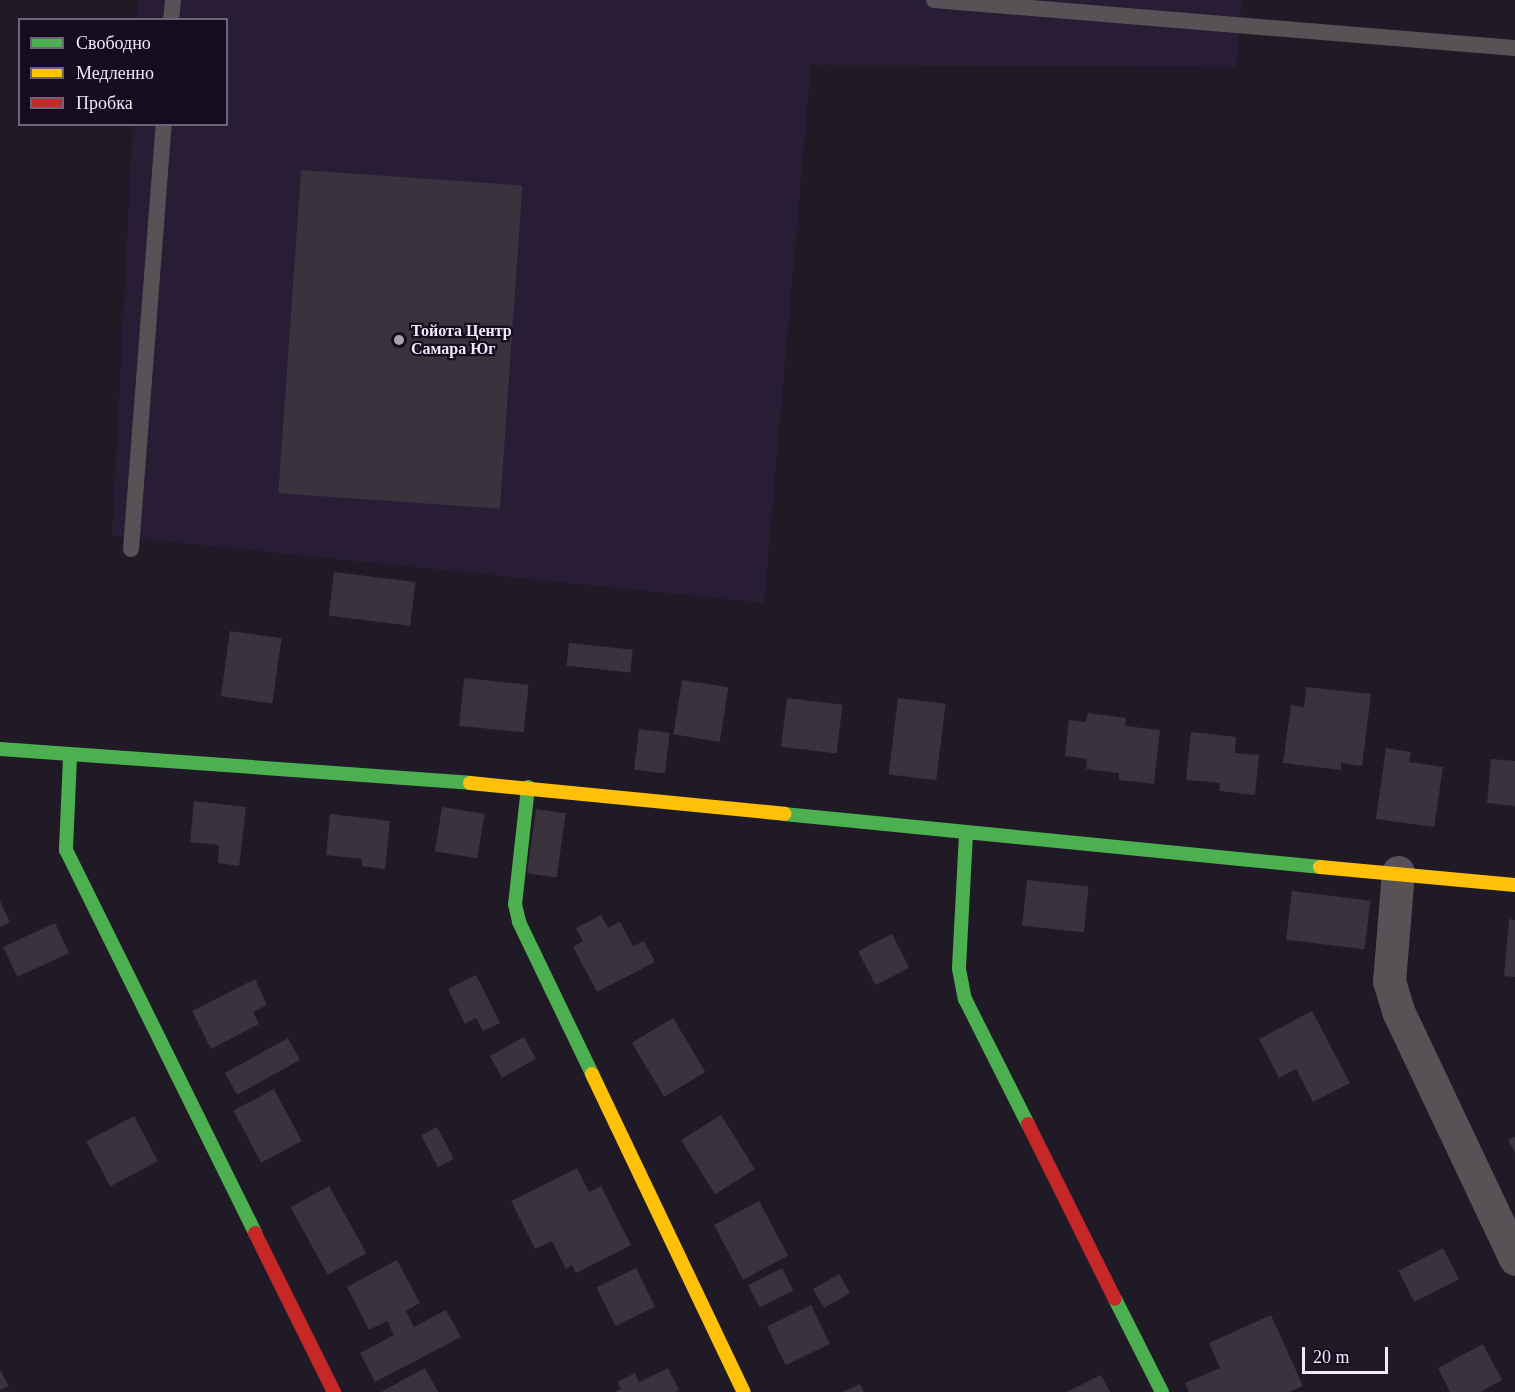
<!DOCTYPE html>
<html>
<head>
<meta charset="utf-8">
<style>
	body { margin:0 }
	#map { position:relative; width:1515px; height:1392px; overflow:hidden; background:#1f1a25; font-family:Georgia,serif }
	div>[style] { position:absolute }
	.built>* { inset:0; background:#281d35 }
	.building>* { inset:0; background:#38333c; transform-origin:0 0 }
	.lane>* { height:16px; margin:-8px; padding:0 8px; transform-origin:8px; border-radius:8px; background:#575256 }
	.street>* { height:33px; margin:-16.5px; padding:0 16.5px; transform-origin:16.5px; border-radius:16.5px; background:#575256 }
	.fast>* { height:14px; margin:-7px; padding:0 7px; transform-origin:7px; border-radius:7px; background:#4caf50 }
	.slow>* { height:14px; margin:-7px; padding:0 7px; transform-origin:7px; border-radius:7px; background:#ffc107 }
	.jam>* { height:14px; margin:-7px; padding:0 7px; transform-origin:7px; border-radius:7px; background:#c62828 }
	.dots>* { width:16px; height:16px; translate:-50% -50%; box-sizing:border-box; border:3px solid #150d1f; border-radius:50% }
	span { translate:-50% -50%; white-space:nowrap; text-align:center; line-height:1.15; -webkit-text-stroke:4.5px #150d1f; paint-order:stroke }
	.poi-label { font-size:16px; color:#efeaf7; font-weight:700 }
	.left { translate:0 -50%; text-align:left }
	.legend { position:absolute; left:18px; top:18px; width:210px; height:108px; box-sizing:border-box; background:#150d1f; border:2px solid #6c6575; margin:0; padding:8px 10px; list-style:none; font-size:18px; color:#efeaf7 }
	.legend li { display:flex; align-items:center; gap:12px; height:30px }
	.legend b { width:30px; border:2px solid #6c6575 }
	.scale { position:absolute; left:1302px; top:1347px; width:86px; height:27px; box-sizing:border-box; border:3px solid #efeaf7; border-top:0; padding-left:8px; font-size:18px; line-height:21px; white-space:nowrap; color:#efeaf7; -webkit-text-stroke:4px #150d1f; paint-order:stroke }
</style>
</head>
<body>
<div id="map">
	<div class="built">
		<i style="clip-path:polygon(139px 0,1242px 0,1236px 67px,811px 65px,764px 603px,112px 536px,133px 125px,226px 124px,226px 20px,138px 19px)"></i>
	</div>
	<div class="building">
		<i style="left:301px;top:170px;width:222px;height:324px;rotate:4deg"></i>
		<i style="left:334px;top:572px;width:82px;height:44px;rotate:7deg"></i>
		<i style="left:230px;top:631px;width:52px;height:66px;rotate:8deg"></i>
		<i style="left:569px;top:643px;width:64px;height:23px;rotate:6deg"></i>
		<i style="left:464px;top:678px;width:65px;height:48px;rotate:6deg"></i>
		<i style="left:682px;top:680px;width:47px;height:55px;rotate:9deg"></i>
		<i style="clip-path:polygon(1306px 687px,1371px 694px,1362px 766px,1341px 763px,1341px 770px,1283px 763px,1291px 705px,1304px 707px)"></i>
		<i style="left:787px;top:698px;width:56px;height:49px;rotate:7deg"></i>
		<i style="left:898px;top:698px;width:48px;height:77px;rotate:7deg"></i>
		<i style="clip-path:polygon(1088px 713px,1126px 718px,1125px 726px,1160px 730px,1154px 784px,1119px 780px,1119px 773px,1086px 769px,1087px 759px,1065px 756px,1069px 720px,1086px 722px)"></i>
		<i style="left:639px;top:729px;width:31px;height:41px;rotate:7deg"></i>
		<i style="clip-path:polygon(1191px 732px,1236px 737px,1235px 753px,1259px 755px,1255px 795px,1219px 791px,1220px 783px,1186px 780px)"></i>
		<i style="clip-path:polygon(1386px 748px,1411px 752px,1409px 762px,1443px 767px,1434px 827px,1376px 819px)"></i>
		<i style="clip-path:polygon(1491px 759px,1515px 761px,1515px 806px,1487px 803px)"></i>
		<i style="clip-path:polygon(194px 801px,246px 807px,239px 866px,218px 863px,219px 845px,190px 842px)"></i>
		<i style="left:442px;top:807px;width:43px;height:45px;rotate:9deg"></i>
		<i style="left:536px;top:809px;width:30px;height:65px;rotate:8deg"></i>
		<i style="clip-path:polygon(330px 814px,390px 821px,385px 869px,362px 866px,362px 859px,326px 855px)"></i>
		<i style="left:1027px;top:880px;width:62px;height:46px;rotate:6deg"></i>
		<i style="left:1292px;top:891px;width:79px;height:49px;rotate:7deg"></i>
		<i style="clip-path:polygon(0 901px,10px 922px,0 927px)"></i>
		<i style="clip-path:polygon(601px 915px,608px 928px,620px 922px,633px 946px,644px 941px,655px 962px,597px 992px,573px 947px,583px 941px,576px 928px)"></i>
		<i style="clip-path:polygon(1509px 919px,1515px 920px,1515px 977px,1504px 976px)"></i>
		<i style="left:55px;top:923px;width:33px;height:57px;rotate:65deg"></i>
		<i style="left:892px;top:934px;width:38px;height:38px;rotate:63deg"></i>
		<i style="clip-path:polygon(476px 975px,500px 1023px,483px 1031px,476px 1018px,465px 1024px,448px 989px)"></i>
		<i style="clip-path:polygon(255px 979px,267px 1005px,253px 1012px,259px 1024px,211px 1049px,192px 1011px)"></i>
		<i style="clip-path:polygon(1312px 1011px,1350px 1083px,1313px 1102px,1296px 1069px,1279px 1078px,1259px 1039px)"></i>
		<i style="left:673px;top:1018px;width:63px;height:48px;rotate:59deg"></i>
		<i style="left:524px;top:1037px;width:25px;height:39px;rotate:61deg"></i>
		<i style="left:288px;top:1038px;width:25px;height:72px;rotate:61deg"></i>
		<i style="left:274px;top:1089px;width:59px;height:46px;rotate:62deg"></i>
		<i style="left:721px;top:1115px;width:64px;height:47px;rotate:58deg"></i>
		<i style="left:134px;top:1116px;width:51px;height:54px;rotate:62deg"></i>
		<i style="left:437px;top:1127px;width:36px;height:18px;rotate:62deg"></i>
		<i style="clip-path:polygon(1515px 1137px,1515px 1153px,1508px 1140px)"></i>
		<i style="clip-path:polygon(577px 1168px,589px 1192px,601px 1186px,631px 1245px,576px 1273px,572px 1265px,566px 1269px,552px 1241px,535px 1249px,511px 1201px)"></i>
		<i style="left:329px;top:1186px;width:77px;height:44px;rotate:61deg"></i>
		<i style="left:759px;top:1201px;width:62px;height:51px;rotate:62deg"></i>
		<i style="left:1443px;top:1248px;width:35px;height:50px;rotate:63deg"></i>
		<i style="clip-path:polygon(397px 1260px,420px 1303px,406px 1311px,414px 1327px,446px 1310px,461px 1337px,375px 1382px,360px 1353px,394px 1335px,387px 1321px,369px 1330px,347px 1287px)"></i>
		<i style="left:636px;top:1268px;width:43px;height:44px;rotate:64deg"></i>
		<i style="left:782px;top:1268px;width:25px;height:38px;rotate:63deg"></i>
		<i style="left:839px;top:1274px;width:22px;height:30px;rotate:60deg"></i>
		<i style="left:811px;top:1305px;width:43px;height:49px;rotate:64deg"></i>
		<i style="clip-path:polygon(1271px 1315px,1303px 1386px,1289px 1392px,1189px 1392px,1185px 1383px,1220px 1368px,1209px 1343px)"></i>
		<i style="clip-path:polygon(1483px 1344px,1502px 1380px,1480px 1392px,1450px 1392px,1438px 1368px)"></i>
		<i style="clip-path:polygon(425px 1368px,438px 1392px,381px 1392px)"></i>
		<i style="clip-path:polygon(668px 1368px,679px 1390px,676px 1392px,614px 1392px,621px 1389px,617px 1382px,635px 1373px,639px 1382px)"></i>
		<i style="clip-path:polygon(0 1370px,9px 1386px,0 1390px)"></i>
		<i style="clip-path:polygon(1101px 1375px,1110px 1392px,1067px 1392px)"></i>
		<i style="clip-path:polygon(860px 1384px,864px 1392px,843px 1392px)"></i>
	</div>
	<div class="lane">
		<i style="left:934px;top:0;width:583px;rotate:4.72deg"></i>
		<i style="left:171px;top:20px;width:20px;rotate:-84deg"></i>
		<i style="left:131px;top:549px;width:426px;rotate:-85.6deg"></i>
	</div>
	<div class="street">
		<i style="left:1398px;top:872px;width:109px;rotate:94.7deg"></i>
		<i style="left:1389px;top:981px;width:31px;rotate:73deg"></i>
		<i style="left:1398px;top:1011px;width:274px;rotate:64.7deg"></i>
	</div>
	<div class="fast">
		<i style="left:0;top:749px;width:471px;rotate:4.1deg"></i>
		<i style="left:70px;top:757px;width:93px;rotate:92.5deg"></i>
		<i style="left:66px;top:850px;width:427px;rotate:63.7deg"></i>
		<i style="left:528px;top:787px;width:118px;rotate:96.3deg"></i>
		<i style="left:515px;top:904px;width:18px;rotate:77deg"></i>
		<i style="left:519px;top:922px;width:169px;rotate:64.3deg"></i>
		<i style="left:784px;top:814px;width:539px;rotate:5.65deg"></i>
		<i style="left:966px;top:834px;width:135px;rotate:93deg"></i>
		<i style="left:959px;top:969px;width:31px;rotate:79deg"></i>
		<i style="left:965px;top:999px;width:140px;rotate:63.3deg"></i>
		<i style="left:1115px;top:1299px;width:104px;rotate:63.2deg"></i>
	</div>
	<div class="slow">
		<i style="left:470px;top:783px;width:316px;rotate:5.6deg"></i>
		<i style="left:1320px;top:867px;width:196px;rotate:5.3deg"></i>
		<i style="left:592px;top:1074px;width:352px;rotate:64.5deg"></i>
	</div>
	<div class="jam">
		<i style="left:1028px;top:1124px;width:195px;rotate:63.6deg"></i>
		<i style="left:255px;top:1233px;width:178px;rotate:63.6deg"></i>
	</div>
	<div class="dots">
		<i style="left:399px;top:340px;background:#a6a1ae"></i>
	</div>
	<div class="poi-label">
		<span class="left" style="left:411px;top:340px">Тойота Центр<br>Самара Юг</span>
	</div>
	<ul class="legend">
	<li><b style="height:8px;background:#4caf50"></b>Свободно</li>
	<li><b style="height:8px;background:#ffc107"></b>Медленно</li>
	<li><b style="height:8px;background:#c62828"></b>Пробка</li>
	</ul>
	<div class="scale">20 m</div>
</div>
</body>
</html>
